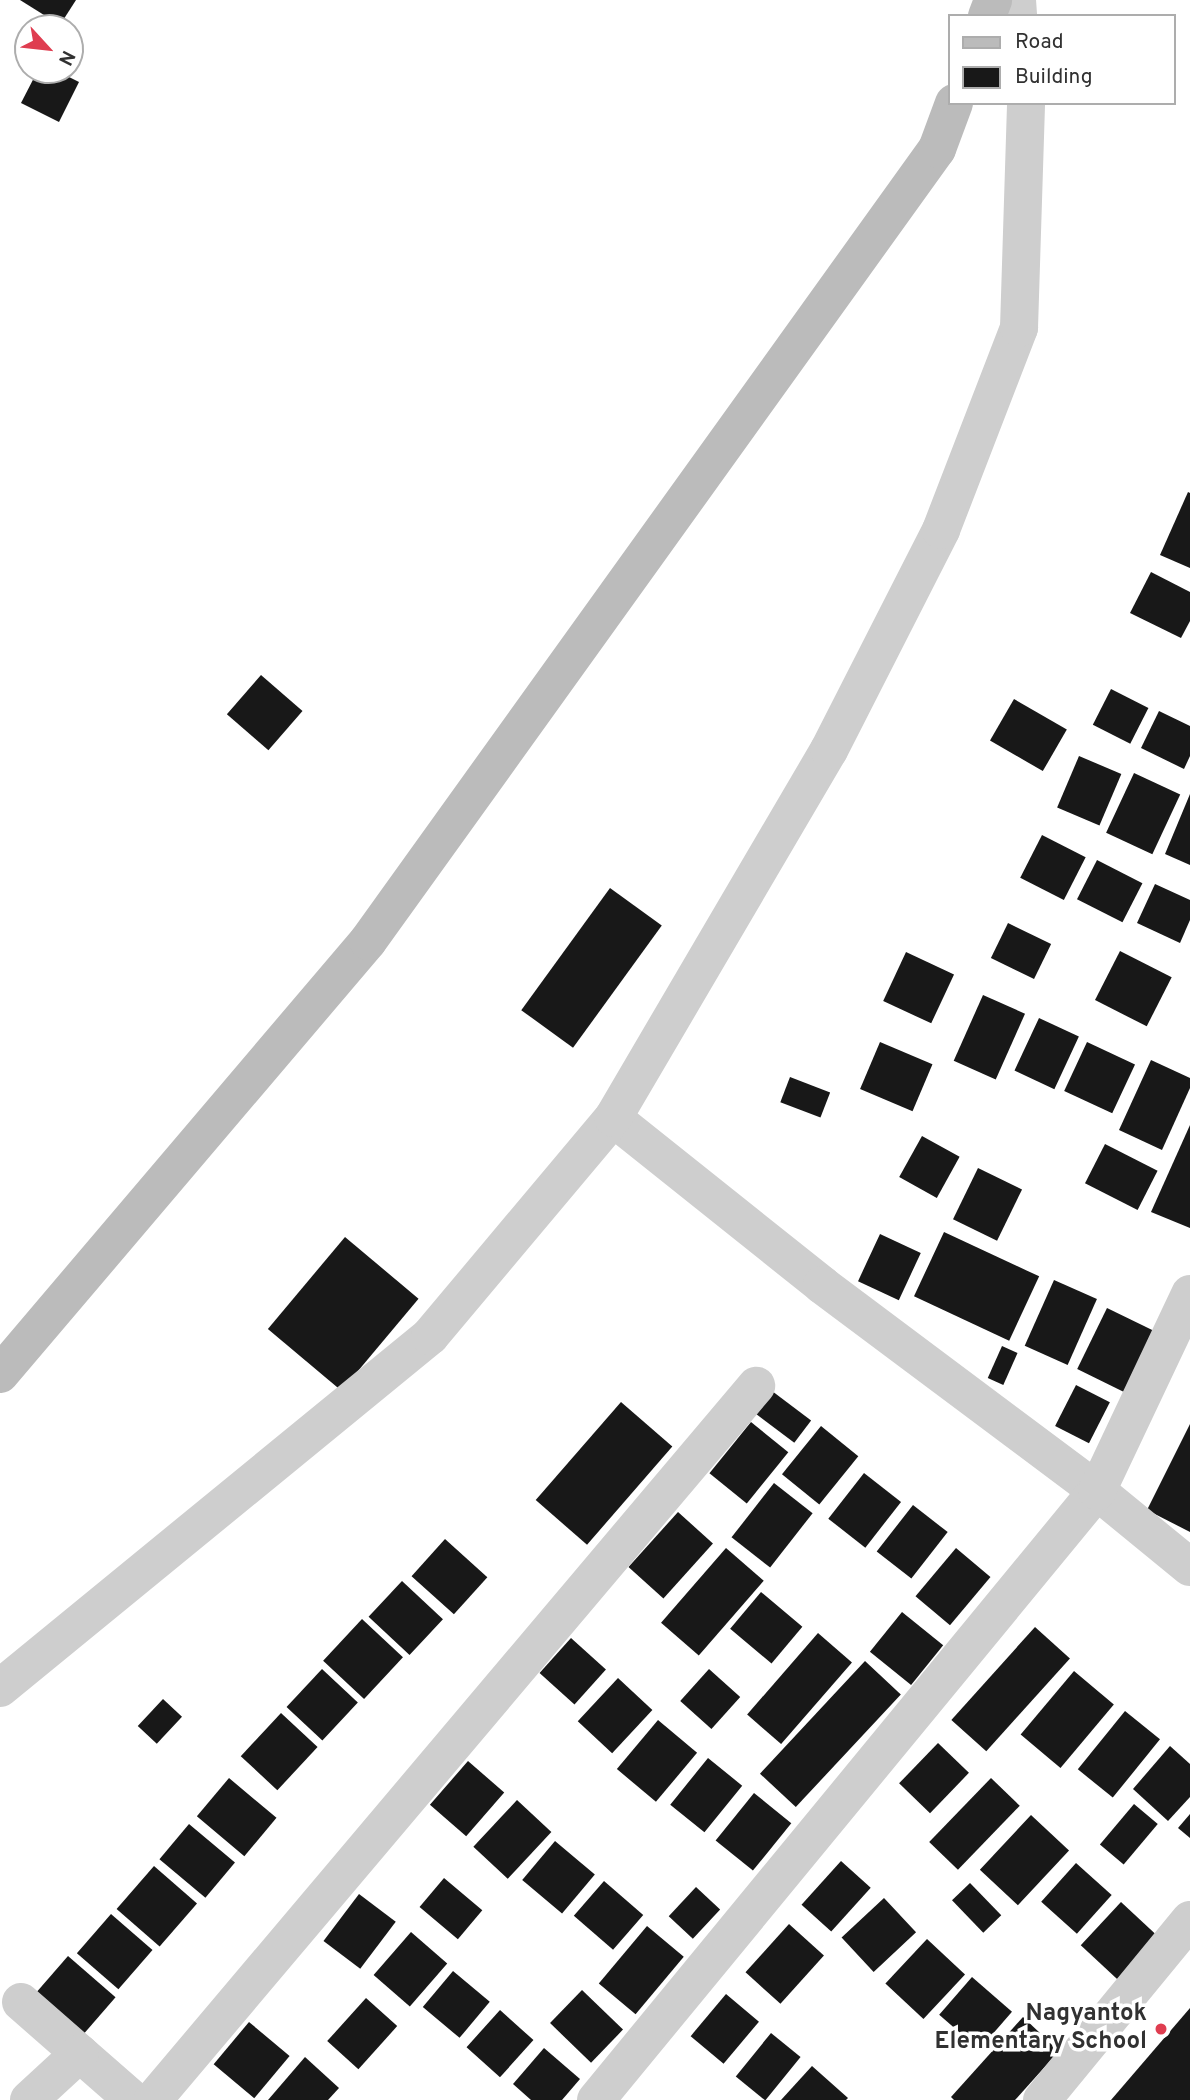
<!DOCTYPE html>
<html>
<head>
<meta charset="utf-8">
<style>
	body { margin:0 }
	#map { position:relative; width:1190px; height:2100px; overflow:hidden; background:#fff; font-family:Overpass,sans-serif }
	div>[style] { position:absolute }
	.building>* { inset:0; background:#181818; transform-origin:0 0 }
	.street>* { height:38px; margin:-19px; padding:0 19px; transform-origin:19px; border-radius:19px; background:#cecece }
	.secondary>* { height:38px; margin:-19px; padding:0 19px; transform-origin:19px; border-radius:19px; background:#bbb }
	.dots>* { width:19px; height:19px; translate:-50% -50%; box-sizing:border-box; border:4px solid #fff; border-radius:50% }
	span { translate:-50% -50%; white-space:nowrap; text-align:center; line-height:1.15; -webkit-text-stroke:7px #fff; paint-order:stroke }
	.poi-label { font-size:24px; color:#313131; font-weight:700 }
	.right { translate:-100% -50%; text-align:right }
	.legend { position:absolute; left:948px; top:14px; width:228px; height:91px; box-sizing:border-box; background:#fff; border:2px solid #adadad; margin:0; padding:9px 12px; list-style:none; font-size:21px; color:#313131 }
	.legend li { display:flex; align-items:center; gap:14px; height:35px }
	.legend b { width:35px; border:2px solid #adadad }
	.north { position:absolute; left:14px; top:14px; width:70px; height:70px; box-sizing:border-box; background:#fff; border:2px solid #adadad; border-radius:50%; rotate:117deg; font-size:19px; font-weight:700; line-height:28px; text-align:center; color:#313131 }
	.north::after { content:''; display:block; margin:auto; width:24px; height:32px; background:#df3d50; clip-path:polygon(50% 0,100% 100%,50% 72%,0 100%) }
</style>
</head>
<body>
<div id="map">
	<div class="building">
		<i style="clip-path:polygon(20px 0,76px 0,60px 25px)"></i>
		<i style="clip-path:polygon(38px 70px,55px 70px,79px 82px,59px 122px,21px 103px)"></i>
		<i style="clip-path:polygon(1188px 492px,1190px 493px,1190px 568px,1160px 555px)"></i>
		<i style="clip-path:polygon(1151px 572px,1190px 592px,1190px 621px,1181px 638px,1130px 613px)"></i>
		<i style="left:261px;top:675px;width:55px;height:52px;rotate:41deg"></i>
		<i style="left:1111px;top:689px;width:42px;height:40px;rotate:27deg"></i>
		<i style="left:1014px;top:699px;width:61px;height:48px;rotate:30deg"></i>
		<i style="clip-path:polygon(1159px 711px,1190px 726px,1190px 756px,1184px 769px,1141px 748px)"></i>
		<i style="left:1079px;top:756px;width:46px;height:56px;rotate:23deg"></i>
		<i style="left:1134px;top:773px;width:51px;height:66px;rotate:25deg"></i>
		<i style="clip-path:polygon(1190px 794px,1190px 865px,1165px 854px)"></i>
		<i style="left:1042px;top:835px;width:49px;height:48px;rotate:27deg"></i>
		<i style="left:1097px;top:860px;width:51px;height:44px;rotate:27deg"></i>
		<i style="clip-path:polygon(1155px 884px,1190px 900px,1190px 920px,1180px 943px,1137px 923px)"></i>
		<i style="left:610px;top:888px;width:64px;height:151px;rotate:36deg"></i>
		<i style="left:1008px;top:923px;width:48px;height:39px;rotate:26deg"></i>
		<i style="left:1120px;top:951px;width:58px;height:55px;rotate:27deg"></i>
		<i style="left:906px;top:952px;width:53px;height:54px;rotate:25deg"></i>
		<i style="left:983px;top:995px;width:46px;height:72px;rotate:24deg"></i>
		<i style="left:1039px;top:1018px;width:44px;height:58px;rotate:25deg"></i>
		<i style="left:880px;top:1042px;width:57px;height:51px;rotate:23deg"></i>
		<i style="left:1087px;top:1042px;width:53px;height:54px;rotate:25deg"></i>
		<i style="clip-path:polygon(1151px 1060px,1190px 1078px,1190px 1088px,1162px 1150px,1119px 1130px)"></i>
		<i style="left:790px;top:1077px;width:43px;height:27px;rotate:21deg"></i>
		<i style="clip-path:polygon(1190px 1125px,1190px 1228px,1151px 1212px)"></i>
		<i style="left:922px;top:1136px;width:43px;height:47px;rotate:29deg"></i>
		<i style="left:1105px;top:1144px;width:59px;height:44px;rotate:27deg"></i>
		<i style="left:978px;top:1168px;width:49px;height:57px;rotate:26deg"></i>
		<i style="left:944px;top:1232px;width:105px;height:71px;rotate:25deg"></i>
		<i style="left:880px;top:1234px;width:45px;height:52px;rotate:25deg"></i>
		<i style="left:345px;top:1237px;width:96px;height:120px;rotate:40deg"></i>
		<i style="left:1054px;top:1280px;width:47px;height:72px;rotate:24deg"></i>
		<i style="left:1107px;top:1308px;width:52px;height:68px;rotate:26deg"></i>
		<i style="left:1002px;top:1346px;width:17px;height:35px;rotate:24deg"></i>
		<i style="left:1076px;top:1385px;width:38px;height:46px;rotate:27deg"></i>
		<i style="left:772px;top:1391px;width:49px;height:28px;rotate:37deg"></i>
		<i style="left:621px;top:1402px;width:68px;height:130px;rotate:41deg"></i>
		<i style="left:751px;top:1422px;width:48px;height:66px;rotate:39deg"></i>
		<i style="clip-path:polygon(1190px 1424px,1190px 1532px,1147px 1510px)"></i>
		<i style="left:821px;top:1426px;width:48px;height:62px;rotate:39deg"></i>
		<i style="left:864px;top:1473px;width:47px;height:58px;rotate:38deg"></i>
		<i style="left:774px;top:1483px;width:49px;height:69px;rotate:38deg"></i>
		<i style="left:913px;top:1505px;width:44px;height:59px;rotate:38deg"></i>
		<i style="left:678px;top:1512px;width:47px;height:74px;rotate:42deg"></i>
		<i style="left:445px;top:1539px;width:57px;height:50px;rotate:42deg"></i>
		<i style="left:726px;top:1548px;width:50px;height:99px;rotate:41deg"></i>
		<i style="left:956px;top:1548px;width:45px;height:63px;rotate:40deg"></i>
		<i style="left:402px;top:1581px;width:56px;height:49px;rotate:43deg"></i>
		<i style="left:761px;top:1592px;width:54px;height:48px;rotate:40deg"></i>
		<i style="left:902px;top:1612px;width:53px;height:51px;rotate:39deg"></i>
		<i style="left:362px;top:1619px;width:56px;height:57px;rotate:43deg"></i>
		<i style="left:1035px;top:1627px;width:47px;height:125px;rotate:42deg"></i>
		<i style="left:818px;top:1633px;width:45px;height:108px;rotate:41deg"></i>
		<i style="left:571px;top:1638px;width:47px;height:47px;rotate:42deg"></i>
		<i style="left:865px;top:1661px;width:49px;height:154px;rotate:43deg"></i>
		<i style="left:322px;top:1669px;width:49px;height:52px;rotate:43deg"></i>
		<i style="left:709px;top:1669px;width:42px;height:43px;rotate:42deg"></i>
		<i style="left:1074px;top:1671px;width:52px;height:83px;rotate:40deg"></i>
		<i style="left:618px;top:1678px;width:47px;height:59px;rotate:43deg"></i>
		<i style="left:163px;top:1699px;width:26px;height:37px;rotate:43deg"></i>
		<i style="left:1125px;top:1711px;width:45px;height:75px;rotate:39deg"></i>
		<i style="left:281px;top:1713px;width:50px;height:59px;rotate:43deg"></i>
		<i style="left:658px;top:1720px;width:51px;height:64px;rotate:40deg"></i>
		<i style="left:938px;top:1743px;width:43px;height:56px;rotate:44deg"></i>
		<i style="clip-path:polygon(1170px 1746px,1190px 1764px,1190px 1797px,1168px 1821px,1133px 1789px)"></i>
		<i style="left:708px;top:1758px;width:44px;height:60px;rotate:39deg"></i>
		<i style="left:468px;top:1761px;width:48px;height:58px;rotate:41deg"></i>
		<i style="left:229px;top:1778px;width:62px;height:50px;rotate:40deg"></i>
		<i style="left:991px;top:1778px;width:40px;height:89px;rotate:44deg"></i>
		<i style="left:754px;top:1793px;width:48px;height:61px;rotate:39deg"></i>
		<i style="left:517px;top:1800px;width:47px;height:64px;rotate:43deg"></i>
		<i style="left:1134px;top:1804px;width:31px;height:53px;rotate:40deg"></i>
		<i style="clip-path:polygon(1190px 1814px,1190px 1838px,1178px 1828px)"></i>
		<i style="left:1031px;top:1815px;width:52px;height:75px;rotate:43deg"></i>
		<i style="left:189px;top:1824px;width:60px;height:46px;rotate:40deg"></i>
		<i style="left:555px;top:1841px;width:52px;height:51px;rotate:40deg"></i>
		<i style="left:841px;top:1861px;width:40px;height:59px;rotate:42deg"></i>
		<i style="left:1076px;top:1863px;width:48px;height:52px;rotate:42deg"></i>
		<i style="left:154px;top:1866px;width:57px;height:57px;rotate:41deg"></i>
		<i style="left:444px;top:1878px;width:50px;height:38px;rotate:40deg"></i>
		<i style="left:604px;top:1881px;width:52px;height:46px;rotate:41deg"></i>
		<i style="left:970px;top:1883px;width:45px;height:25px;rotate:46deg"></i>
		<i style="left:696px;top:1887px;width:33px;height:40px;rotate:43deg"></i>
		<i style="left:359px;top:1894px;width:46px;height:59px;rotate:37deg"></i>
		<i style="left:884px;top:1898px;width:47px;height:58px;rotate:47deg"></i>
		<i style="left:1121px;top:1902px;width:50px;height:59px;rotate:43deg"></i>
		<i style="left:111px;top:1914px;width:55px;height:52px;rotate:41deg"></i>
		<i style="left:789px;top:1924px;width:47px;height:65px;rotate:42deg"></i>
		<i style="left:647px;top:1926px;width:48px;height:75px;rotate:40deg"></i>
		<i style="left:411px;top:1932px;width:48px;height:57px;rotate:41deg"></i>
		<i style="left:927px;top:1939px;width:52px;height:61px;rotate:43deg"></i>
		<i style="left:68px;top:1956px;width:63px;height:55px;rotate:41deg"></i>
		<i style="left:453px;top:1971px;width:48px;height:47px;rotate:40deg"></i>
		<i style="left:972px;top:1977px;width:53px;height:50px;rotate:41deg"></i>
		<i style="left:582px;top:1990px;width:57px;height:46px;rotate:44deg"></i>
		<i style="left:726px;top:1994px;width:43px;height:55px;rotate:40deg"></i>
		<i style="left:366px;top:1998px;width:42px;height:58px;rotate:42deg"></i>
		<i style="clip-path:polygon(1190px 2008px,1190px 2100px,1111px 2100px)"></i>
		<i style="left:500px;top:2010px;width:45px;height:50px;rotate:42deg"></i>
		<i style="clip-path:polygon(1023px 2017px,1059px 2051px,1015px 2100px,954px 2100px,951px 2097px)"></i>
		<i style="left:249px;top:2022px;width:53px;height:55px;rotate:40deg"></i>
		<i style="left:771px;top:2033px;width:38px;height:56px;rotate:39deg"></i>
		<i style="clip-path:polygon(544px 2048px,580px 2079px,562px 2100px,531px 2100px,513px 2084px)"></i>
		<i style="clip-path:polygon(305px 2057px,339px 2088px,328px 2100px,268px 2100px)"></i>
		<i style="clip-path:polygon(812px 2066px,848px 2098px,846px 2100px,781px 2100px)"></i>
	</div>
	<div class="street">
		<i style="left:1017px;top:0;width:16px;rotate:86deg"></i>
		<i style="left:613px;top:1118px;width:268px;rotate:38.6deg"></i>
		<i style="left:822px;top:1285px;width:344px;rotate:36.8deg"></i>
		<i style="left:1097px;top:1491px;width:120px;rotate:39.3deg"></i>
		<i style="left:0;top:1688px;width:556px;rotate:-39.3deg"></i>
		<i style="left:430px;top:1336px;width:285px;rotate:-50deg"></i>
		<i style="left:613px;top:1118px;width:427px;rotate:-59.6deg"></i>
		<i style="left:829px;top:750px;width:247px;rotate:-63deg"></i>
		<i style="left:941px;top:530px;width:217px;rotate:-68.9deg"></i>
		<i style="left:1019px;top:328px;width:225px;rotate:-88.2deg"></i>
		<i style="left:21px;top:2002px;width:149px;rotate:41.2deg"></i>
		<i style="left:29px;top:2100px;width:69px;rotate:-42.7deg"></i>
		<i style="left:153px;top:2100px;width:935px;rotate:-49.82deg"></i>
		<i style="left:596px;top:2100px;width:789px;rotate:-50.56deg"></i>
		<i style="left:1097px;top:1491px;width:218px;rotate:-64.7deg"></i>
		<i style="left:1042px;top:2100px;width:233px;rotate:-50.6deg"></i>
	</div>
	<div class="secondary">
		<i style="left:987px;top:16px;width:17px;rotate:-69deg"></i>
		<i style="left:0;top:1374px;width:568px;rotate:-49.64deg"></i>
		<i style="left:368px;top:941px;width:975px;rotate:-54.31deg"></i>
		<i style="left:937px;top:149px;width:49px;rotate:-69.7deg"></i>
	</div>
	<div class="dots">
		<i style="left:1161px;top:2029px;background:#df3d50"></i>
	</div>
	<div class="poi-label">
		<span class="right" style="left:1147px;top:2029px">Nagyantok<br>Elementary School</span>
	</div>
	<ul class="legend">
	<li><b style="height:9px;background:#bbb"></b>Road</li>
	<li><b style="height:19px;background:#181818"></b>Building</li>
	</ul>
	<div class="north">N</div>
</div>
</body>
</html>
